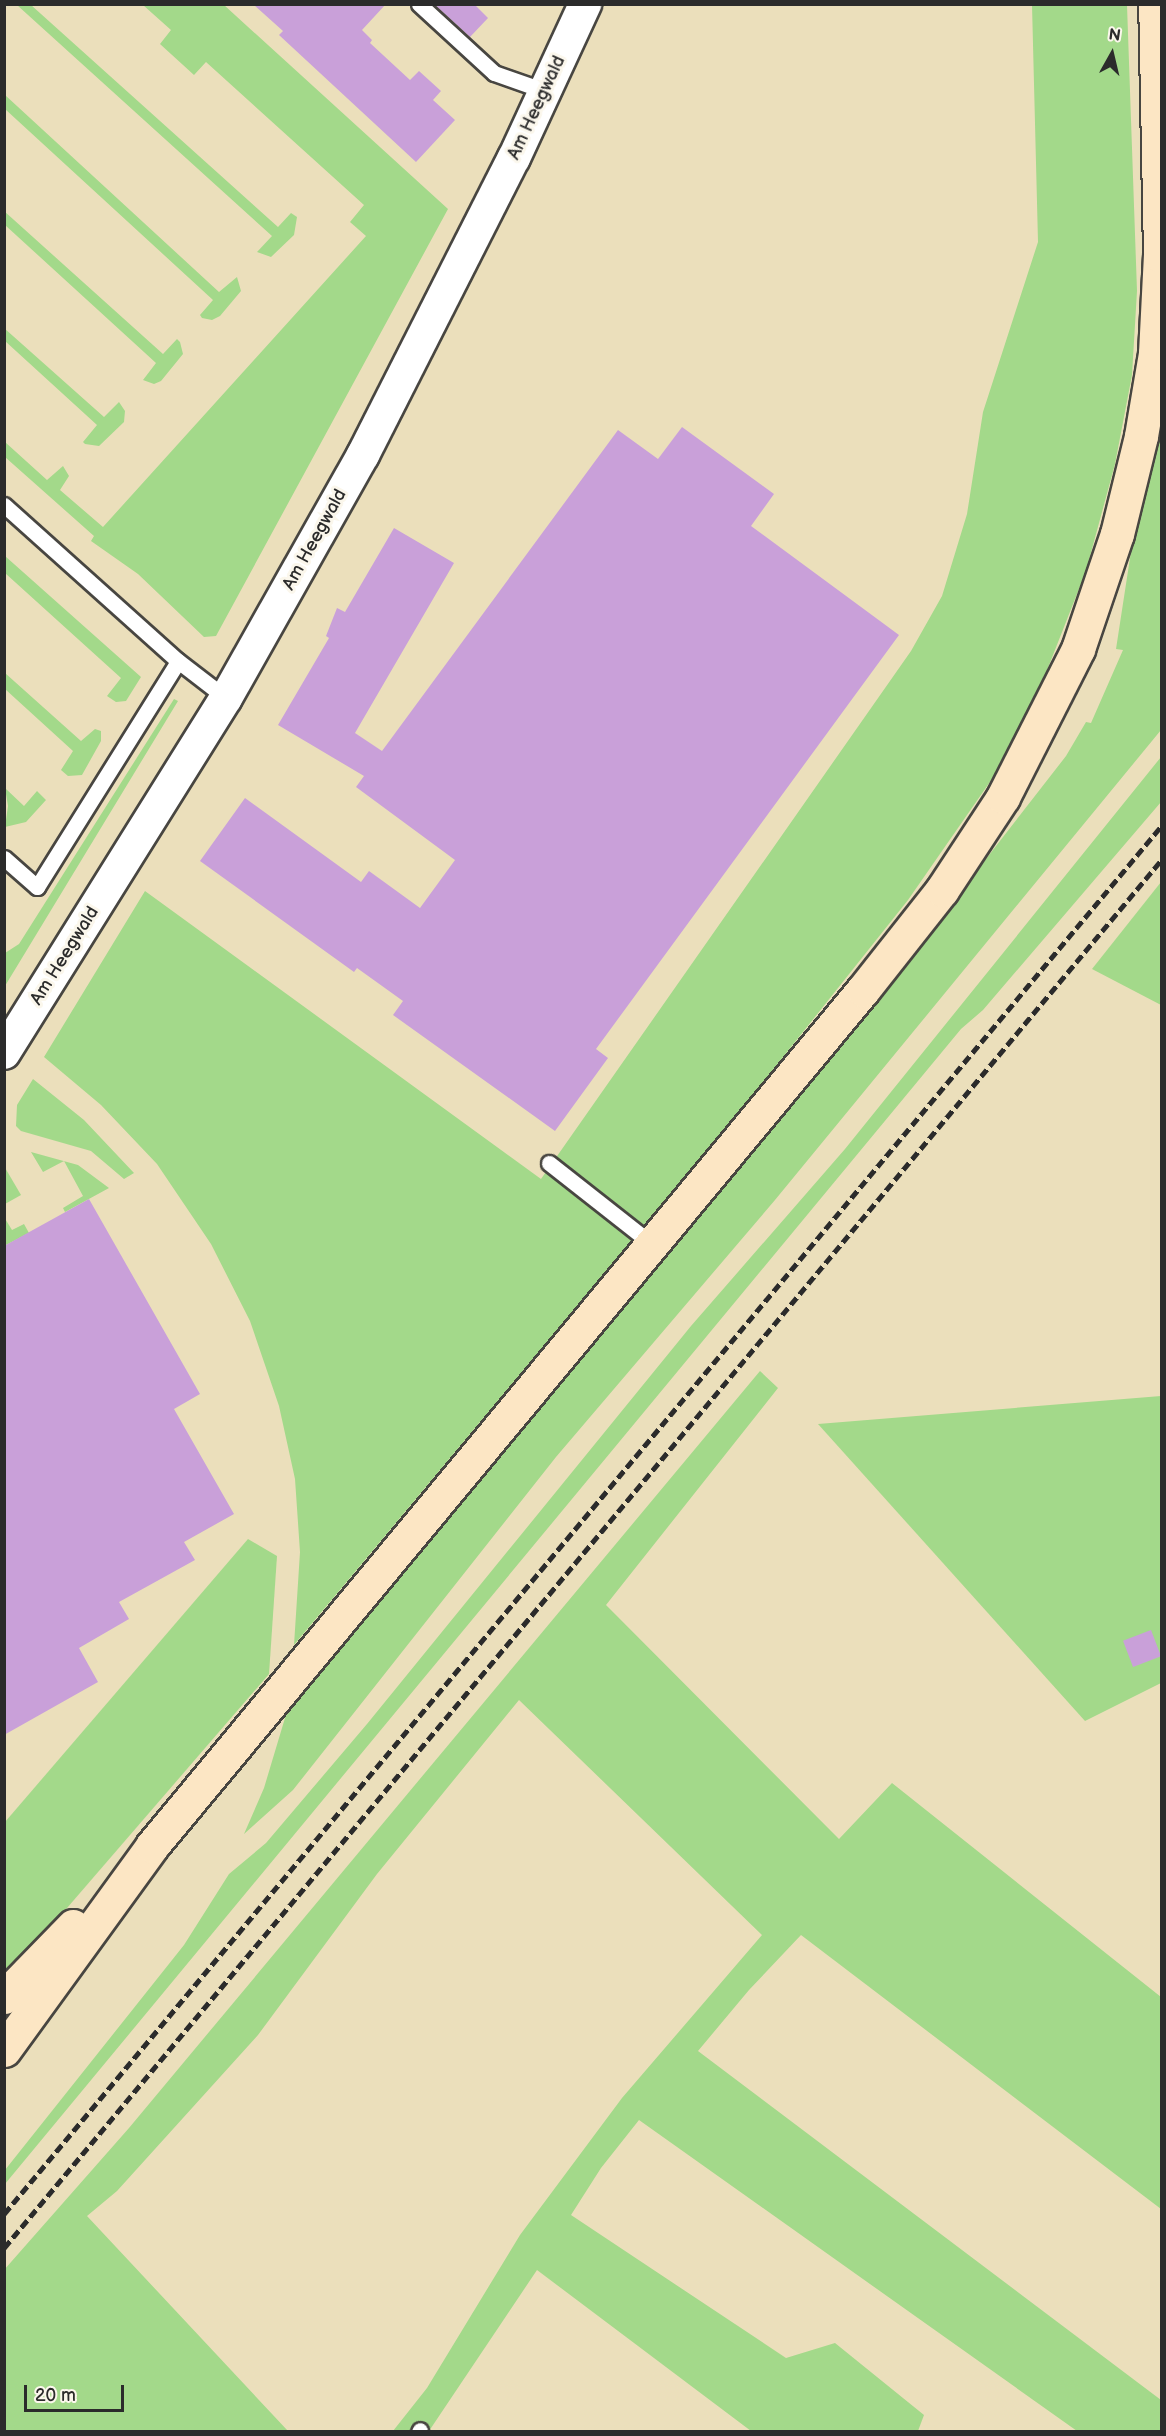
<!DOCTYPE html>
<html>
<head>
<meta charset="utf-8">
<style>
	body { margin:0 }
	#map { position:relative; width:1166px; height:2436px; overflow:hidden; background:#ebdfbb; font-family:"Balsamiq Sans",sans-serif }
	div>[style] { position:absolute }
	.green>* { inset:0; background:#a3d98a }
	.building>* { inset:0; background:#c9a0d9; transform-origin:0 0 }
	.roads { filter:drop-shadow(2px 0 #484641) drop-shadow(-2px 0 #484641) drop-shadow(0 2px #484641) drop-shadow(0 -2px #484641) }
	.service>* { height:15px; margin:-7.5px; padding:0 7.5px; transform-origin:7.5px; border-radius:7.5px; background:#fff }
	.minor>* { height:32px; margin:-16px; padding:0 16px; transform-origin:16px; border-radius:16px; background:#fff }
	.secondary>* { height:33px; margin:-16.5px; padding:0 16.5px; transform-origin:16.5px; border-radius:16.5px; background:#fce6c4 }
	.rail>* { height:4.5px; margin-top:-2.25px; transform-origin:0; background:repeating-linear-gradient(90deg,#2b2b2b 0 9px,transparent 0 13.5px) }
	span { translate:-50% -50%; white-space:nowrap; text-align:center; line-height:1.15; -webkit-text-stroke:6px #fbf7ec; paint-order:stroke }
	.street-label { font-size:18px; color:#2b2b2b }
	.frame { position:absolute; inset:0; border:6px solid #2b2b2b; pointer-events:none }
	.north { position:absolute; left:1082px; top:24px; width:60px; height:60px; -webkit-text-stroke:4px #fbf7ec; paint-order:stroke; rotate:8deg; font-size:16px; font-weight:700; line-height:24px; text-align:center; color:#2b2b2b }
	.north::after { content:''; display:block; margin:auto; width:21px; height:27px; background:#2b2b2b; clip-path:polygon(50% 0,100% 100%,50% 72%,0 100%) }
	.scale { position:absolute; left:24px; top:2385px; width:100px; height:27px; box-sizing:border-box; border:3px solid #2b2b2b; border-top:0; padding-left:8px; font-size:18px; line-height:21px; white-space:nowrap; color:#2b2b2b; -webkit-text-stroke:4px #fbf7ec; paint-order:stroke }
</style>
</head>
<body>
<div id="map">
	<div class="green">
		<i style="clip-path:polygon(17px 5px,31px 5px,278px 227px,291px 213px,297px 217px,294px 235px,271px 257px,257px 252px,272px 236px)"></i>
		<i style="clip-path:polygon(143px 5px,224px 5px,448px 209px,216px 636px,204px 637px,138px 574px,91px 541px,94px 536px,5px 457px,5px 442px,47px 480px,63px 466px,69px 476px,60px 490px,103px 527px,366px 236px,350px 222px,364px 205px,206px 62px,194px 75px,160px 44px,171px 30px)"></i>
		<i style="clip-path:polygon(1032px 5px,1127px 5px,1137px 291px,1132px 375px,1115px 464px,1086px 571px,1042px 683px,1001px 766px,908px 900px,752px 1096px,294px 1645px,300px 1552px,295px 1479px,279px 1406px,250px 1321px,211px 1244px,157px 1164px,101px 1105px,44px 1057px,145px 891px,541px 1179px,911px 651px,942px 596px,967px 514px,983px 412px,1038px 242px)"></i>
		<i style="clip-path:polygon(5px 95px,219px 292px,237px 277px,241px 291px,220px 316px,212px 320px,202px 318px,200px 315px,213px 300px,5px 109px)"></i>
		<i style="clip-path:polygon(4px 211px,163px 354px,177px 339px,180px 342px,183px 354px,161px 381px,154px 384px,143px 380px,156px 363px,5px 225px)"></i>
		<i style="clip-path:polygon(4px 328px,104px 417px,119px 402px,125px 411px,124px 422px,99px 446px,85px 444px,83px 442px,97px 425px,5px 341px)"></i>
		<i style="clip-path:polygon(1161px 422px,1161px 730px,775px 1200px,556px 1457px,293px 1790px,244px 1834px,264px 1788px,288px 1708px,867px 1012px,1066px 756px,1086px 722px,1091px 723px,1123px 650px,1116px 649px,1132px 545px)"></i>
		<i style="clip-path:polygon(5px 556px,141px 677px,126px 701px,116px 702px,107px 696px,121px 678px,5px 573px)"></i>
		<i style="clip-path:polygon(5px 673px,81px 741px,95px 729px,101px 731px,101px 741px,82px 775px,68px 776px,61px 770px,73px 751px,5px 689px)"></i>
		<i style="clip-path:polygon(174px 699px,178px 701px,5px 986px,5px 953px,19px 944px)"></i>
		<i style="clip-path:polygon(1161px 757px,1161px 802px,983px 1010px,961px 1029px,5px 2184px,5px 2170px,184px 1945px,229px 1874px,266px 1843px,367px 1724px,691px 1326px,845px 1149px)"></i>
		<i style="clip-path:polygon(5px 788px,24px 806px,37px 791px,46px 800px,26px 822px,5px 827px,8px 806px)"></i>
		<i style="clip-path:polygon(1161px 882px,1161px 1005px,1092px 969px)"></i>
		<i style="clip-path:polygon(33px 1079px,84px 1120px,134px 1173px,124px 1179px,91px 1151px,21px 1131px,16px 1126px,17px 1105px)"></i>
		<i style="clip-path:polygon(31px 1152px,78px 1165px,109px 1188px,65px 1212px,63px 1208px,83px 1196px,64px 1161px,43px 1172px)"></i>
		<i style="clip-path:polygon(4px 1166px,21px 1195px,5px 1204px,4px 1204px)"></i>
		<i style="clip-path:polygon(4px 1217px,12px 1230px,24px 1224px,29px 1233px,4px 1246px)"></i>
		<i style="clip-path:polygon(760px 1371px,778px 1388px,606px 1605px,839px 1839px,892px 1783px,1161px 1997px,1161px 2209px,801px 1935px,749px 1990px,698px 2051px,1161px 2400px,1161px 2431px,1077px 2431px,639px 2120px,601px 2168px,571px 2215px,786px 2358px,835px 2343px,924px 2415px,918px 2431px,751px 2431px,537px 2270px,429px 2431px,415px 2425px,409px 2431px,393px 2431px,427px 2388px,520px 2235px,622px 2098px,762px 1935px,519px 1700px,377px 1874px,258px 2035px,117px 2191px,87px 2216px,288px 2431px,5px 2431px,4px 2270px,129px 2128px)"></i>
		<i style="clip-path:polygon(1161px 1396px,1161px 1683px,1085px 1721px,818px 1424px)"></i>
		<i style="clip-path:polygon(248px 1539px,277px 1556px,269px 1674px,23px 1959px,5px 1974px,5px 1822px)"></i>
	</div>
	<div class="building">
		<i style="clip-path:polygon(253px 4px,386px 4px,362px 30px,372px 40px,370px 43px,410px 80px,419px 71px,441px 91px,433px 100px,455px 120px,416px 162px,279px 35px,283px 31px)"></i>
		<i style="clip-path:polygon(434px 4px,474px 4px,488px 18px,470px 37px)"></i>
		<i style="clip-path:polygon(682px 427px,774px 494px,751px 526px,899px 635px,596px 1049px,608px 1058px,555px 1131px,393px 1015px,403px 1001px,357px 968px,354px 972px,200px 861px,245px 798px,361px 882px,369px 871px,420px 908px,455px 860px,356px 787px,364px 776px,278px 725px,329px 638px,326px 636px,337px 608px,345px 612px,394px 528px,454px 563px,355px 733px,382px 751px,618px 430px,658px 459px)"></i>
		<i style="clip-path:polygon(89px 1199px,200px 1394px,174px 1409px,234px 1514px,184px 1542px,195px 1560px,119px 1602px,129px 1619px,79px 1648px,98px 1682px,4px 1735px,4px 1246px)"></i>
		<i style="left:1151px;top:1630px;width:28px;height:30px;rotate:69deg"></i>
	</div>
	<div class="roads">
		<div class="service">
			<i style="left:419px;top:4px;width:102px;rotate:42.6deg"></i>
			<i style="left:494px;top:73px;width:54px;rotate:19.4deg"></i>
			<i style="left:4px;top:505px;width:234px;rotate:41.9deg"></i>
			<i style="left:178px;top:661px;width:61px;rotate:37.6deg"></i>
			<i style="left:4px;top:858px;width:44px;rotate:41.3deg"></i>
			<i style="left:37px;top:887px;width:266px;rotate:-58deg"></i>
			<i style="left:549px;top:1163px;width:131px;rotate:38.2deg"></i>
			<i style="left:419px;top:2432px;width:2px;rotate:-63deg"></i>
		</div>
		<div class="minor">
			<i style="left:4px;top:1053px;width:419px;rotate:-58deg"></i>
			<i style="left:226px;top:698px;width:279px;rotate:-60.6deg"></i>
			<i style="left:363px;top:455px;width:333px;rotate:-63.1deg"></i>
			<i style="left:514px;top:158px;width:170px;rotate:-65.2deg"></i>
		</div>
		<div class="secondary">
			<i style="left:4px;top:1997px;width:99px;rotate:-45.8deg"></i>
			<i style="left:4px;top:2050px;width:252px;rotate:-54deg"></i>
			<i style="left:152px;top:1846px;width:1113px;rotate:-50.29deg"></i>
			<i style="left:863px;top:990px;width:127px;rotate:-51.7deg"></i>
			<i style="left:942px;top:890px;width:111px;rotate:-56.7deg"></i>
			<i style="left:1003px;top:797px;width:166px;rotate:-63.1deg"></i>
			<i style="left:1078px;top:649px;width:121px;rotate:-71.3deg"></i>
			<i style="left:1117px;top:534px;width:101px;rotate:-76.2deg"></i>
			<i style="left:1141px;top:436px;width:84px;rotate:-80.4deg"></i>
			<i style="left:1155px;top:353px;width:98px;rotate:-87.1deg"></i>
			<i style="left:1160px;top:255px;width:251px;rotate:-91.1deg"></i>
		</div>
	</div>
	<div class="rail">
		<i style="left:4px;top:2214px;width:1808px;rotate:-50.18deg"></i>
		<i style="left:4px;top:2248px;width:1808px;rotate:-50.18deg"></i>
	</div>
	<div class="street-label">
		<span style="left:537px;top:108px;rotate:-65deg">Am Heegwald</span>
		<span style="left:315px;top:540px;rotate:-61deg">Am Heegwald</span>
		<span style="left:65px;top:956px;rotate:-58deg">Am Heegwald</span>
	</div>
	<div class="frame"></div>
	<div class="north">N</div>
	<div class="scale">20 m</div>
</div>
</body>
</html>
